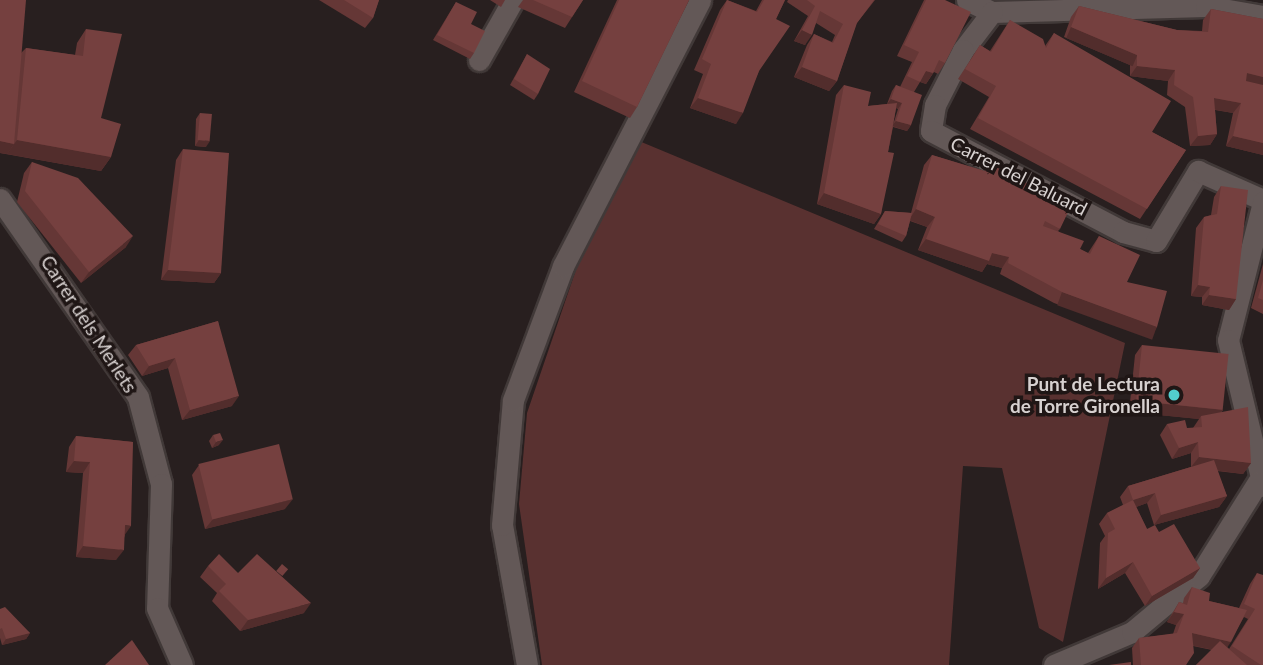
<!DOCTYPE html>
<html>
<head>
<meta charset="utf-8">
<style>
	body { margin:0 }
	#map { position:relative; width:1263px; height:665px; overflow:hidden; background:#281f1f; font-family:Lato,sans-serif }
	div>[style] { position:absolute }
	.green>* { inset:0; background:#593130 }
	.roads { filter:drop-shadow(2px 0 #413938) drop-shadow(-2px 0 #413938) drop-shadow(0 2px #413938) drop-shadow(0 -2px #413938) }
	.minor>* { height:21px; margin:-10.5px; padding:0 10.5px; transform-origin:10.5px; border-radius:10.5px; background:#635857 }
	.wall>* { inset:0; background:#653736 }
	.shaded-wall>* { inset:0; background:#522d2c; transform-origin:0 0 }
	.building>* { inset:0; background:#75403f; transform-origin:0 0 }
	.dots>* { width:19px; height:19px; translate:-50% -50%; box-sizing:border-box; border:4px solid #1f1615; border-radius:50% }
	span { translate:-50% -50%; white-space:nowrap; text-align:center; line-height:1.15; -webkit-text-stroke:7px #1f1615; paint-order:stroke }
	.street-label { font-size:19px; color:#d7d1d0 }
	.poi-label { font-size:19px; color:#d7d1d0; font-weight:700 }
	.right { translate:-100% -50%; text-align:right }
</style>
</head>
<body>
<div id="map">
	<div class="green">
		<i style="clip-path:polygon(639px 141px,1125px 343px,1063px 642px,1039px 628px,1002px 468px,963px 466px,949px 665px,542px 665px,519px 504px,527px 413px,581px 255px)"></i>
	</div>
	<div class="roads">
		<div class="minor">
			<i style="left:967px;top:0;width:28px;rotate:26deg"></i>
			<i style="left:992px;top:12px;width:214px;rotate:-1.6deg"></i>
			<i style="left:1206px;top:6px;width:58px;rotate:10deg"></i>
			<i style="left:992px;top:12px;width:48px;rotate:127.3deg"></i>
			<i style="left:963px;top:50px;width:62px;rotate:117deg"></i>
			<i style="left:935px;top:105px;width:26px;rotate:99deg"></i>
			<i style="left:931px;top:131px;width:217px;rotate:27.7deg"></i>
			<i style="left:1123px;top:232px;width:34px;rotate:15deg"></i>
			<i style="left:1156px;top:241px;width:82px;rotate:-59deg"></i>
			<i style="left:1198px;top:171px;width:71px;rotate:24deg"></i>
			<i style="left:479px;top:60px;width:69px;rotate:-60.5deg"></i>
			<i style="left:0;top:199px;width:241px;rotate:55.1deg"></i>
			<i style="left:138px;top:397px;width:90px;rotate:75.2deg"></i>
			<i style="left:161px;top:484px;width:124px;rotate:91.8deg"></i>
			<i style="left:157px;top:608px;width:62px;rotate:66.3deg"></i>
			<i style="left:1263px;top:202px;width:142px;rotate:104.2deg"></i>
			<i style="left:1228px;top:340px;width:150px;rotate:76.5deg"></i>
			<i style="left:527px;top:665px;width:142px;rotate:-100.1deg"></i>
			<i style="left:502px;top:525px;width:125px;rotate:-85deg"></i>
			<i style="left:513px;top:400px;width:143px;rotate:-69.5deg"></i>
			<i style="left:563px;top:266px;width:299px;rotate:-62.7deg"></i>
			<i style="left:1054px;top:665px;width:85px;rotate:-22.9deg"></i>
			<i style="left:1132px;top:632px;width:87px;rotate:-39.9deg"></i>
			<i style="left:1199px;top:576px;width:111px;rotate:-57.9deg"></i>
		</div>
	</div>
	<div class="wall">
		<i style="clip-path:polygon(0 0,21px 53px,26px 48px,75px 55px,77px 43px,86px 29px,101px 118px,111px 157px,101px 171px,0 153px)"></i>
		<i style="clip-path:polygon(319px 0,379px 0,373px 18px,365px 28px)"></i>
		<i style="clip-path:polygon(490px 0,505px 0,501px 7px)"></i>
		<i style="clip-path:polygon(523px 0,583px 0,565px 28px,518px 7px)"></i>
		<i style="clip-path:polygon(617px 0,689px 0,637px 107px,630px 118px,574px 92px)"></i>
		<i style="clip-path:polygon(727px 0,756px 11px,762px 0,785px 0,776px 19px,759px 71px,736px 124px,690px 108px,703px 74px,694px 70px,720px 10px)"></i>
		<i style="clip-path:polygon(788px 0,875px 0,856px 24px,837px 81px,829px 91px,794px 77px,807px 45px,814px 34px,832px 42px,835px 35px,816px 23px,805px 45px,794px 41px,808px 16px,787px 2px)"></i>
		<i style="clip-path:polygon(evenodd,924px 0,945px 0,945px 63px,938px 74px,934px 72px,926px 84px,920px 82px,914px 92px,911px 125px,907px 131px,893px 127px,888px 152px,881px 214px,874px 224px,817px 204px,836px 95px,844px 85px,868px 106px,887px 104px,892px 91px,896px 85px,900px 87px,912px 62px,897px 56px,924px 0,896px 108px,898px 109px,893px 125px,896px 108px)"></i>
		<i style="clip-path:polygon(456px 2px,474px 53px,470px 59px,433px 40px)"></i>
		<i style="clip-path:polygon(1079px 6px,1177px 30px,1202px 31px,1203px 20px,1211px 9px,1263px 19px,1263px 155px,1226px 146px,1233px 113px,1215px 110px,1217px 134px,1210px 145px,1190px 146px,1185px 107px,1167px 95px,1168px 81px,1130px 76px,1130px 65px,1064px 37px,1071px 17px)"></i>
		<i style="clip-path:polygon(1010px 20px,1045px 46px,1054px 33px,1152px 132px,1186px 150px,1140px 219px,970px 129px,989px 97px,958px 79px,980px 45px,990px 51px)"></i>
		<i style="clip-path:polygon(527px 54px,538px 94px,534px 100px,510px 85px)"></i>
		<i style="clip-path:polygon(200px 113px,206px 147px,195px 146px,196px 119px)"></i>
		<i style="clip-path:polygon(183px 149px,221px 273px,214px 283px,161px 280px,176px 160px)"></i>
		<i style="clip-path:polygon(932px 155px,984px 171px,990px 163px,1001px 176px,1060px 229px,1058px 231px,1080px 249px,1088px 253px,1099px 236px,1127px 282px,1157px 327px,1150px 338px,1054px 303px,1000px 274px,1002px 268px,987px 264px,982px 272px,918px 250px,927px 227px,910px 221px,906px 236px,902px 242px,874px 229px,885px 211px,911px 213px,924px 165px)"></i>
		<i style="clip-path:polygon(32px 162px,126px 247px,81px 283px,17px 202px,24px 173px)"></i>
		<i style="clip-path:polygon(1221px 186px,1236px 299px,1229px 310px,1202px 305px,1202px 297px,1191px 296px,1196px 228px,1204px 217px,1211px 215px,1214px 197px)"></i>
		<i style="clip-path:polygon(1263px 264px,1263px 314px,1251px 308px)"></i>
		<i style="clip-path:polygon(218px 321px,232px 406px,182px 420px,168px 368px,142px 376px,128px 355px,136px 345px)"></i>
		<i style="clip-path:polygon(1142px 345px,1223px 410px,1221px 413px,1251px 463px,1243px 474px,1217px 471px,1227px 496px,1219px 507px,1154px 525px,1147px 503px,1136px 507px,1147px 529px,1159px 532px,1200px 568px,1193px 578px,1145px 606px,1125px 573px,1098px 589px,1100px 543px,1105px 536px,1099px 524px,1107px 513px,1123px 505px,1120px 497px,1128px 486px,1191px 467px,1191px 453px,1172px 459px,1160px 435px,1167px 424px,1187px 428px,1193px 428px,1199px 419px,1129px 412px,1135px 355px)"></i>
		<i style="clip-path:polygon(213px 435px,219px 445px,212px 448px,209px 441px)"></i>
		<i style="clip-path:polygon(76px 436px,133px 442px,125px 535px,116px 560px,76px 557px,83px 473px,66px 472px,69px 447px)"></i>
		<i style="clip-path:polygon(199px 465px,285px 509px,205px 529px,192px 475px)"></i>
		<i style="clip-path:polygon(208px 566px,238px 573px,282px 577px,304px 613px,240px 631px,212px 601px,217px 593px,200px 577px)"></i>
		<i style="clip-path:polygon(evenodd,1257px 573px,1263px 665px,1196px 665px,1212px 650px,1193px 646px,1186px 665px,1133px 665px,1132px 648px,1139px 638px,1173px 634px,1176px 625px,1167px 622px,1179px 602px,1183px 603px,1184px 598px,1192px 587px,1209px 601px,1239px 608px,1250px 584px,1257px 573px,1244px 617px,1248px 619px,1229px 649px,1227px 647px,1244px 617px)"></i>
		<i style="clip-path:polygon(0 609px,30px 633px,26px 639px,2px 645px,0 638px)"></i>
	</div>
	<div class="shaded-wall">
		<i style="left:1071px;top:27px;width:72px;height:12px;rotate:23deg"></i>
		<i style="clip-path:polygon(802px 30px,812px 35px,805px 45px,794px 41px)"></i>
		<i style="clip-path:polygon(1137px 66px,1175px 70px,1168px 81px,1130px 76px)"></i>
		<i style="clip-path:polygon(802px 67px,837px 81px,829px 91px,794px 77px)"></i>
		<i style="clip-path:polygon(926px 71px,933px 73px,926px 84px,918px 81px)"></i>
		<i style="clip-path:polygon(1247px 73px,1263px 77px,1263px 89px,1240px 84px)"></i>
		<i style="clip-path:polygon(698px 98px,743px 113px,736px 124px,690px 108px)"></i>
		<i style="clip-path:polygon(1214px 98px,1241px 103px,1233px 113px,1206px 108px)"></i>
		<i style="clip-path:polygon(891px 99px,902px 103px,898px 109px,887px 104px)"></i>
		<i style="clip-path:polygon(896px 121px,911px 125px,907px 131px,892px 126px)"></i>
		<i style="clip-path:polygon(1217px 134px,1210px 145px,1190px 146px,1198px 136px)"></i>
		<i style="clip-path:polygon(1233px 136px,1263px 143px,1263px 155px,1226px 146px)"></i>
		<i style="clip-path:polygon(17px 140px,111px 157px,101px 171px,7px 154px)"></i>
		<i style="clip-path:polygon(199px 140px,210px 141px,206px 147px,195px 146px)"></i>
		<i style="clip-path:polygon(0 141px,14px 144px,7px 154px,0 153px)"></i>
		<i style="clip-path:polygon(824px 193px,881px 214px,874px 224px,817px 204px)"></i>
		<i style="clip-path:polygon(916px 209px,935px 217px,927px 227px,909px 220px)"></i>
		<i style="clip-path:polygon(133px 236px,126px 247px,81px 283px,89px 272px)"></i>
		<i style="clip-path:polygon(926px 239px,992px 253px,1009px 257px,1002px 268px,987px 264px,982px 272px,918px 250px)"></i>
		<i style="clip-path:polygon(168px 270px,221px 273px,214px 283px,161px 280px)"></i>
		<i style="clip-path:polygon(1198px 285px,1210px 287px,1202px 297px,1191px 296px)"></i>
		<i style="left:1062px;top:292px;width:101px;height:14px;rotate:20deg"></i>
		<i style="clip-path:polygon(1209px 295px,1236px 299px,1229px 310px,1202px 305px)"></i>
		<i style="clip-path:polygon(175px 358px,168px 368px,142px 376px,149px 366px)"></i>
		<i style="clip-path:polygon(239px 396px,232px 406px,182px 420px,190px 410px)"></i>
		<i style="clip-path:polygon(1136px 401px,1223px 410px,1215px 420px,1201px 416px,1199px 419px,1129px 412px)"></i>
		<i style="clip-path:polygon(223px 440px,219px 445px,212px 448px,216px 442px)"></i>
		<i style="clip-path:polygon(1198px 442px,1191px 453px,1172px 459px,1179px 448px)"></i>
		<i style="clip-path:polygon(1199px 457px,1251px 463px,1243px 474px,1191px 467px)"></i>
		<i style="clip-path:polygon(74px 461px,90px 462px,83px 473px,66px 472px)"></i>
		<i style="clip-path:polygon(1155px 493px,1147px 503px,1125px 511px,1133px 500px)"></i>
		<i style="clip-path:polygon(1227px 496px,1219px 507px,1154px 525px,1161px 515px)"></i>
		<i style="clip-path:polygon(293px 499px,285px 509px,205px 529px,213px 519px)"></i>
		<i style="clip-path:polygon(125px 525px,131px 526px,124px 536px)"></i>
		<i style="clip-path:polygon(83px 546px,124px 550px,116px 560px,76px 557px)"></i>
		<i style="clip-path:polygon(1133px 562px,1125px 573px,1098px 589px,1106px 578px)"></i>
		<i style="clip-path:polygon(1200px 568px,1193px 578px,1145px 606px,1152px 596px)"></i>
		<i style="clip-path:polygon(311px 603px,304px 613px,240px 631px,248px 620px)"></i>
		<i style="clip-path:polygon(1174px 612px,1184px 614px,1176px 625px,1167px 622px)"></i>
		<i style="clip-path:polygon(30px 633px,26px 639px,2px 645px,6px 639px)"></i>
		<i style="clip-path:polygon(1192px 633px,1231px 642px,1224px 652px,1185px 644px)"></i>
	</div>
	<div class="building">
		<i style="clip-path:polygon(0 0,26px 0,14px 144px,0 141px)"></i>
		<i style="clip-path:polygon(344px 0,379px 0,373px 18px)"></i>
		<i style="clip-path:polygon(533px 0,583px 0,572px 17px)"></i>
		<i style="clip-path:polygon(619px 0,689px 0,637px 107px,582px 81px)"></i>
		<i style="clip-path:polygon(727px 0,757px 12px,764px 0,785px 0,776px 19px,790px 26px,759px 71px,743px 113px,698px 98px,711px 64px,702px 59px)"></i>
		<i style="clip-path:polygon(807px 0,874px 0,857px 23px,837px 81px,802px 67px,814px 34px,833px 43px,843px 24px,820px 11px,812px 35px,802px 30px,815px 6px)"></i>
		<i style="clip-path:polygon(926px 0,945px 0,971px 12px,945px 63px,939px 60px,933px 73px,926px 71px,920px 82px,907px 76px,919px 52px,904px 45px)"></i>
		<i style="clip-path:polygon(456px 2px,477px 12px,471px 24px,485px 31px,474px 53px,437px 35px)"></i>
		<i style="clip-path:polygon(1079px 6px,1177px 30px,1208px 32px,1211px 9px,1263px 19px,1263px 77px,1247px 73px,1246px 81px,1263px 85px,1263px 143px,1233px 136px,1241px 103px,1214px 98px,1217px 134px,1198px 136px,1193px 97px,1174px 85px,1175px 70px,1137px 66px,1137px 55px,1071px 27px)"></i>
		<i style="clip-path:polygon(1010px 20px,1043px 39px,1046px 48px,1054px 33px,1171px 101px,1152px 132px,1186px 150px,1147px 209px,978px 118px,996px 86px,965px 69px,980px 45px,991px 52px)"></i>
		<i style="clip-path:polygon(86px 29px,122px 34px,101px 118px,121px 124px,111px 157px,17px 140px,26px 48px,83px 56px)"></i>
		<i style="clip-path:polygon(527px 54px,550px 69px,538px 94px,514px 79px)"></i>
		<i style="clip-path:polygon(844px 85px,871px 92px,868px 106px,897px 103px,888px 152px,894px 153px,881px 214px,824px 193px)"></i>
		<i style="clip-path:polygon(896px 85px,922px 95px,911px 125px,896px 121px,902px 103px,891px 99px)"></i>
		<i style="left:200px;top:113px;width:12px;height:27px;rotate:5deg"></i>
		<i style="clip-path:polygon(183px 149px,229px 153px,221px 273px,168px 270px)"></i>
		<i style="clip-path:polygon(932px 155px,988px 172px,990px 163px,1003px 166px,1001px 176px,1050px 189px,1071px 206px,1060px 229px,1045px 221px,1043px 226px,1084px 241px,1080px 249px,1090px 254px,1099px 236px,1140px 255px,1127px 282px,1167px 291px,1157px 327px,1062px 292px,1008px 263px,1009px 257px,992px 253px,989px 261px,926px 239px,935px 217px,916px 209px)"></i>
		<i style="clip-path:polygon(32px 162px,78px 178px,133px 236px,89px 272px,25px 191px)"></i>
		<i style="clip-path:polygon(1221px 186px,1248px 190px,1236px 299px,1209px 295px,1210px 287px,1198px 285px,1204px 217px,1217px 214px)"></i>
		<i style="clip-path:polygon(885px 211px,912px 213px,906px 236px,878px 224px)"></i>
		<i style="clip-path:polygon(1263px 280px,1263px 300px,1258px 298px)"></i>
		<i style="clip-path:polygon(218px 321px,239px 396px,190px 410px,175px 358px,149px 366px,136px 345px)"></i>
		<i style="left:1142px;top:345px;width:87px;height:56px;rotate:6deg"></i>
		<i style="clip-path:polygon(1248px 407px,1251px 463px,1199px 457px,1198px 442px,1179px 448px,1167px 424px,1185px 420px,1187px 428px,1202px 427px,1201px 416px)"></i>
		<i style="clip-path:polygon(220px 433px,223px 440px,216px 442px,213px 435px)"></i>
		<i style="clip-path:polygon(76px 436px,133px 442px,131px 526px,125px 525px,124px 550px,83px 546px,90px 462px,74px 461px)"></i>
		<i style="left:279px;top:444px;width:57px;height:83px;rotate:76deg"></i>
		<i style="clip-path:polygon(1214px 460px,1227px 496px,1161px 515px,1155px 493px,1133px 500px,1128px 486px)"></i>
		<i style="clip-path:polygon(1133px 500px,1147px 529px,1155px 525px,1159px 532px,1174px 524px,1200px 568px,1152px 596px,1133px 562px,1106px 578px,1108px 533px,1115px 529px,1107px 513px)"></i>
		<i style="clip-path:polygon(219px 554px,238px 573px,257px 554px,311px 603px,248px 620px,219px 591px,226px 584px,208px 566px)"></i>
		<i style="left:282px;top:564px;width:8px;height:9px;rotate:40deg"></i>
		<i style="clip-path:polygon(1257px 573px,1263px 575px,1263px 665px,1261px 665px,1232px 646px,1255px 609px,1244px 604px)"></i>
		<i style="clip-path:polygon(1192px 587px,1210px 593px,1209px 601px,1247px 610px,1231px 642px,1192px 633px,1194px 653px,1186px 665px,1141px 665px,1139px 638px,1177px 633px,1184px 614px,1174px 612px,1179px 602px,1187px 605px)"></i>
		<i style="clip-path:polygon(5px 607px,30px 633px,6px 639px,2px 628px,0 629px,0 609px)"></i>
		<i style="clip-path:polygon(132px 640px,149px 665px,105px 665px)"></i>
		<i style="clip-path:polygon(1220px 641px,1247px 665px,1196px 665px)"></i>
		<i style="clip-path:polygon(1131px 662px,1131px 665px,1109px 665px)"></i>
	</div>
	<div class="dots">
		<i style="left:1174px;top:395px;background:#52cdce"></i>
	</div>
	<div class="street-label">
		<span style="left:1019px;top:176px;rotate:27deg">Carrer del Baluard</span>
		<span style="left:89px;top:324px;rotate:57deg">Carrer dels Merlets</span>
	</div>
	<div class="poi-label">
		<span class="right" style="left:1160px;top:395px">Punt de Lectura<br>de Torre Gironella</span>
	</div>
</div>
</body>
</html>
